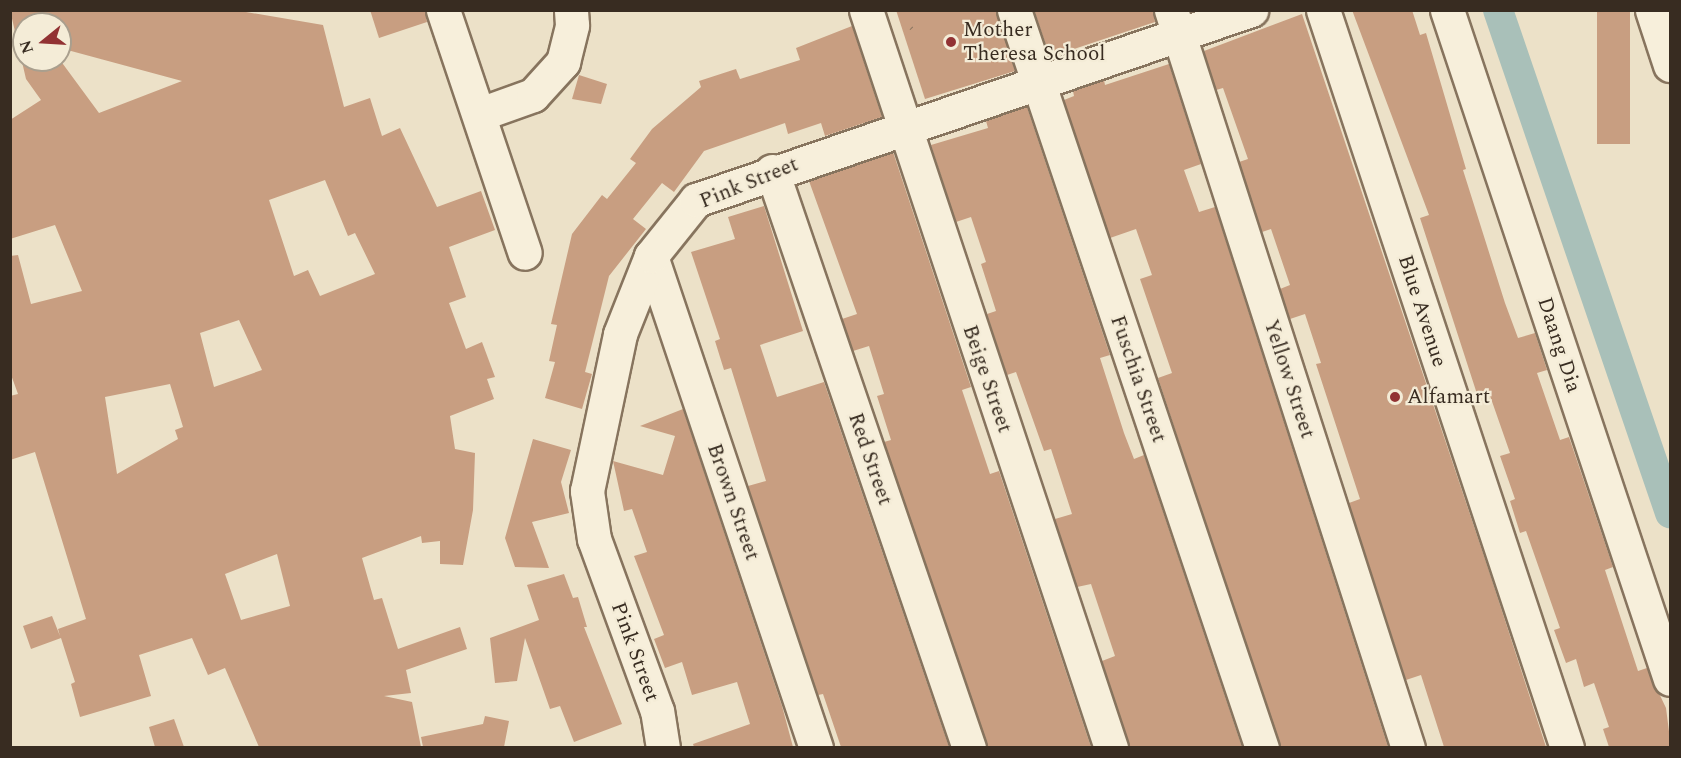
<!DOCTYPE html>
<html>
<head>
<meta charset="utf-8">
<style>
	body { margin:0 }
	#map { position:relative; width:1681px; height:758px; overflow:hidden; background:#ece1c8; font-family:Spectral,serif }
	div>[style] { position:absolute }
	.canal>* { height:30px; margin:-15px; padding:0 15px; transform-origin:15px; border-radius:15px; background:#a9c0b9 }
	.building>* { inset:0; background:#c89e81; transform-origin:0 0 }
	.path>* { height:4px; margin-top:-2px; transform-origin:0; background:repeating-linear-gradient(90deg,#87745e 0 4.5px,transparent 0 7.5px) }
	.roads { filter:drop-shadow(2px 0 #87745e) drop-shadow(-2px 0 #87745e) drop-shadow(0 2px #87745e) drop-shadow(0 -2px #87745e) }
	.minor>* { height:33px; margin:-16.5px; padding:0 16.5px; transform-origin:16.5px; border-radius:16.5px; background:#f7efdb }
	.dots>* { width:16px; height:16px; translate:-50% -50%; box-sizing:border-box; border:3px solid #f4ecd7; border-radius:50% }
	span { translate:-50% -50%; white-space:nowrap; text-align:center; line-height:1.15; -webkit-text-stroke:4.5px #f4ecd7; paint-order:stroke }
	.poi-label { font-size:21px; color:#382c21 }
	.left { translate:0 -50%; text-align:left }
	.street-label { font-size:21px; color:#382c21 }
	.frame { position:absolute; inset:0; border:12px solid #382c21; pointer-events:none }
	.north { position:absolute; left:12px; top:12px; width:60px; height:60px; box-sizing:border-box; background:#f4ecd7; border:2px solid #a99f8e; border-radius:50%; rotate:252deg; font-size:16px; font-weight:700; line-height:24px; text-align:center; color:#382c21 }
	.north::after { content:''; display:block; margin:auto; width:21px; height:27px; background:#923233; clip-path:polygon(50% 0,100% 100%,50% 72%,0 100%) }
</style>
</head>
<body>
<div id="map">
	<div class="canal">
		<i style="left:1498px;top:10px;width:532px;rotate:71.12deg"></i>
	</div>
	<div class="building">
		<i style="clip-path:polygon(evenodd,10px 10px,246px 12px,323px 25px,344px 107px,370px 98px,382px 136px,400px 128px,437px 207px,481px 191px,495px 230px,449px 247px,466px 297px,449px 303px,466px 349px,482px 342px,495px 377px,487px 379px,494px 399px,450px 416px,455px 449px,475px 453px,473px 510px,463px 565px,440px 564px,440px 541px,422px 543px,421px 536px,362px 558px,374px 600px,382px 598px,398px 649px,460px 627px,467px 649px,406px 670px,411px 693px,384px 696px,412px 702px,421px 747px,259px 747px,225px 668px,208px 675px,192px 638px,139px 655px,151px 696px,80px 717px,71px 684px,75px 682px,61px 638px,31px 649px,23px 626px,52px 616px,60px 636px,58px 629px,86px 619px,35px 452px,10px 460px,10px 396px,18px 394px,10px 372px,10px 256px,18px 255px,31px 304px,82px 291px,55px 225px,10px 239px,10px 120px,41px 100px,26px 79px,10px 10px,24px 24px,60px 24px,60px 48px,182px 81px,99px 113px,60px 60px,24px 60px,24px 24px,10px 10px,325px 180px,348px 236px,355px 233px,375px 274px,320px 296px,308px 270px,294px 276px,269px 200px,325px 180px,10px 10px,239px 320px,262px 370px,214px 387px,200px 333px,239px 320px,10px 10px,170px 384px,183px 427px,175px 430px,178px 439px,117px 474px,105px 397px,170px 384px,10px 10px,277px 554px,290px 606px,241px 620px,225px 574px,277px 554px)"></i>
		<i style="clip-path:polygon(370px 10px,425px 10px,427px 22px,379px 38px)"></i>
		<i style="clip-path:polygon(896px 10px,996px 10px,1015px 71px,925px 99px)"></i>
		<i style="clip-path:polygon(1034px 10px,1153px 10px,1155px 22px,1050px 57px)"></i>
		<i style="clip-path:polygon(1352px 10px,1412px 10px,1420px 35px,1426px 33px,1466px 169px,1463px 170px,1505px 303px,1518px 338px,1535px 333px,1547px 370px,1537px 373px,1560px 440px,1569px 437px,1613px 567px,1605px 570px,1638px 671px,1647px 668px,1666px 708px,1671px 747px,1609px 747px,1603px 729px,1609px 727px,1594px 683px,1584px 687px,1576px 659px,1566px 663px,1554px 630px,1560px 628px,1526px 531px,1520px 533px,1510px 501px,1515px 499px,1500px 456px,1510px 453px,1488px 390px,1477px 394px,1420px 218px,1429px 215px)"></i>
		<i style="left:1597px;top:10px;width:33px;height:134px"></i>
		<i style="clip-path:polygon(1302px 14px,1490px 574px,1546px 747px,1444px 747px,1421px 675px,1406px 680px,1349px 503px,1360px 499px,1316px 364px,1321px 363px,1305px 314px,1290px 319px,1280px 289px,1290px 285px,1271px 229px,1262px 232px,1239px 162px,1248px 159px,1223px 88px,1216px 90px,1204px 51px)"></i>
		<i style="clip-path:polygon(852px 26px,882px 117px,825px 136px,821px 123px,788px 134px,785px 123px,704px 151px,674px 192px,662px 183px,633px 219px,646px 229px,609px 276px,585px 372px,592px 374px,582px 409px,545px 398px,555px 362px,549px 361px,557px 325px,551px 324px,572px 234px,602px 195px,607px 199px,636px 163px,630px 159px,652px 129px,701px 87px,699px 81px,736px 69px,740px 79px,800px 60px,796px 48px)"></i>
		<i style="clip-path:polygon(1169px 64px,1201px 164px,1184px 170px,1199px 212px,1215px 207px,1388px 747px,1280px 747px,1158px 378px,1172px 373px,1140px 279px,1152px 275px,1136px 229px,1110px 238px,1064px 100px,1074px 96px,1073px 91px,1104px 80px,1105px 85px)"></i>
		<i style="clip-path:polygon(579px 75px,607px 84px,601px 104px,572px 99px)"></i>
		<i style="clip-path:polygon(1027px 107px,1110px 355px,1100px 358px,1124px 433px,1134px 459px,1144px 455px,1242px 747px,1129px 747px,1102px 661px,1115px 656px,1091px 584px,1077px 587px,1055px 519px,1072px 514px,1051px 449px,1044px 451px,1016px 372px,1007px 375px,987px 314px,996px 311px,981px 264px,986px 262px,971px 217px,956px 222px,931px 145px,988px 128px,986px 121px)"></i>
		<i style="clip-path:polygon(893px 152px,971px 387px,962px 390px,990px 474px,999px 471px,1091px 747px,987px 747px,884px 442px,891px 440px,877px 396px,884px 394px,869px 346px,853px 351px,842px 319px,857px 314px,809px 181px)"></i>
		<i style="clip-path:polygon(764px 206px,803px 331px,760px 345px,777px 397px,824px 382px,949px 747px,841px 747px,823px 694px,818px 695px,748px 486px,766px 481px,731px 368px,724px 370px,715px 341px,720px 339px,691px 252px,735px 239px,728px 217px)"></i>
		<i style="clip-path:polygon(683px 409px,782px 706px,793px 747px,694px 747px,693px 744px,750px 724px,737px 682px,692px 695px,682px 662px,665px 668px,654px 639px,664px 635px,634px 556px,647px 552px,632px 509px,624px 511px,613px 461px,663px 475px,675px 436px,640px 426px)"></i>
		<i style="clip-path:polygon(533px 439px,571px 450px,561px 482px,569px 513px,532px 522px,549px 568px,515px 567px,505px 538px)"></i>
		<i style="clip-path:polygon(564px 574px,573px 598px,578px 597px,587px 627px,584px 627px,622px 724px,574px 742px,560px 706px,550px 709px,525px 638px,517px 681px,495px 683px,490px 638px,539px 620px,527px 585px)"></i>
		<i style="clip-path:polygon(485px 716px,509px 721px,504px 747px,423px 747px,421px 737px,483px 724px)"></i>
		<i style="clip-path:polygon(174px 719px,184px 747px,155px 747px,149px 727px)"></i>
	</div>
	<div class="path">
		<i style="left:911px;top:28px;width:1px;rotate:45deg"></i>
	</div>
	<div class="roads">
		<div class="minor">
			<i style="left:443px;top:10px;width:256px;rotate:71.4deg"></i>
			<i style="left:866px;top:10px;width:778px;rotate:71.63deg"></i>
			<i style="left:1014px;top:10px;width:779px;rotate:71.43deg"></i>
			<i style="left:1171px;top:10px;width:775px;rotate:72.2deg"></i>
			<i style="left:1323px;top:10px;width:777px;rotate:71.7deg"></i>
			<i style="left:1447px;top:10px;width:705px;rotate:71.57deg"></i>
			<i style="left:1652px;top:10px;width:58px;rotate:71.9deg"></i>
			<i style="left:480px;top:114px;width:56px;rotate:-19.7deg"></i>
			<i style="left:533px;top:95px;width:45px;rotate:-47.7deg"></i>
			<i style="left:563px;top:62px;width:38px;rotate:-76deg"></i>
			<i style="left:572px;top:25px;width:15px;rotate:-94deg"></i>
			<i style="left:772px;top:171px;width:610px;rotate:71.15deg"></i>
			<i style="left:651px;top:256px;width:519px;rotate:71.46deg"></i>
			<i style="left:663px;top:748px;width:37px;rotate:-99deg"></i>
			<i style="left:657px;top:711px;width:183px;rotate:-110.1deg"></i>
			<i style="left:594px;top:539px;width:49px;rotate:-98.3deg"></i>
			<i style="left:587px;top:491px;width:160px;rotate:-78.1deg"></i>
			<i style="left:620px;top:334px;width:84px;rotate:-68.3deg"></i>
			<i style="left:651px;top:256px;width:72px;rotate:-51.2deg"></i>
			<i style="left:696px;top:200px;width:587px;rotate:-18.9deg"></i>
		</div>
	</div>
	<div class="dots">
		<i style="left:951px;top:42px;background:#923233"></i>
		<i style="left:1395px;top:397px;background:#923233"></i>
	</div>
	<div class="poi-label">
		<span class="left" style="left:963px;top:42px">Mother<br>Theresa School</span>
		<span class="left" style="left:1407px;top:397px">Alfamart</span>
	</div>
	<div class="street-label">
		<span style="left:749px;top:183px;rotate:-22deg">Pink Street</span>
		<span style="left:1422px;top:311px;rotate:72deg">Blue Avenue</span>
		<span style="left:1559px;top:345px;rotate:72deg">Daang Dia</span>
		<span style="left:987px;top:379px;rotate:71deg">Beige Street</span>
		<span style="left:1138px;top:379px;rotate:71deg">Fuschia Street</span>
		<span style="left:1289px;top:379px;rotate:72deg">Yellow Street</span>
		<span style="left:870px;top:459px;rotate:71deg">Red Street</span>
		<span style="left:733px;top:502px;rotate:71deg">Brown Street</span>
		<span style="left:635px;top:652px;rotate:70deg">Pink Street</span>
	</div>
	<div class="frame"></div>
	<div class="north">N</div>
</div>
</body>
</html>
